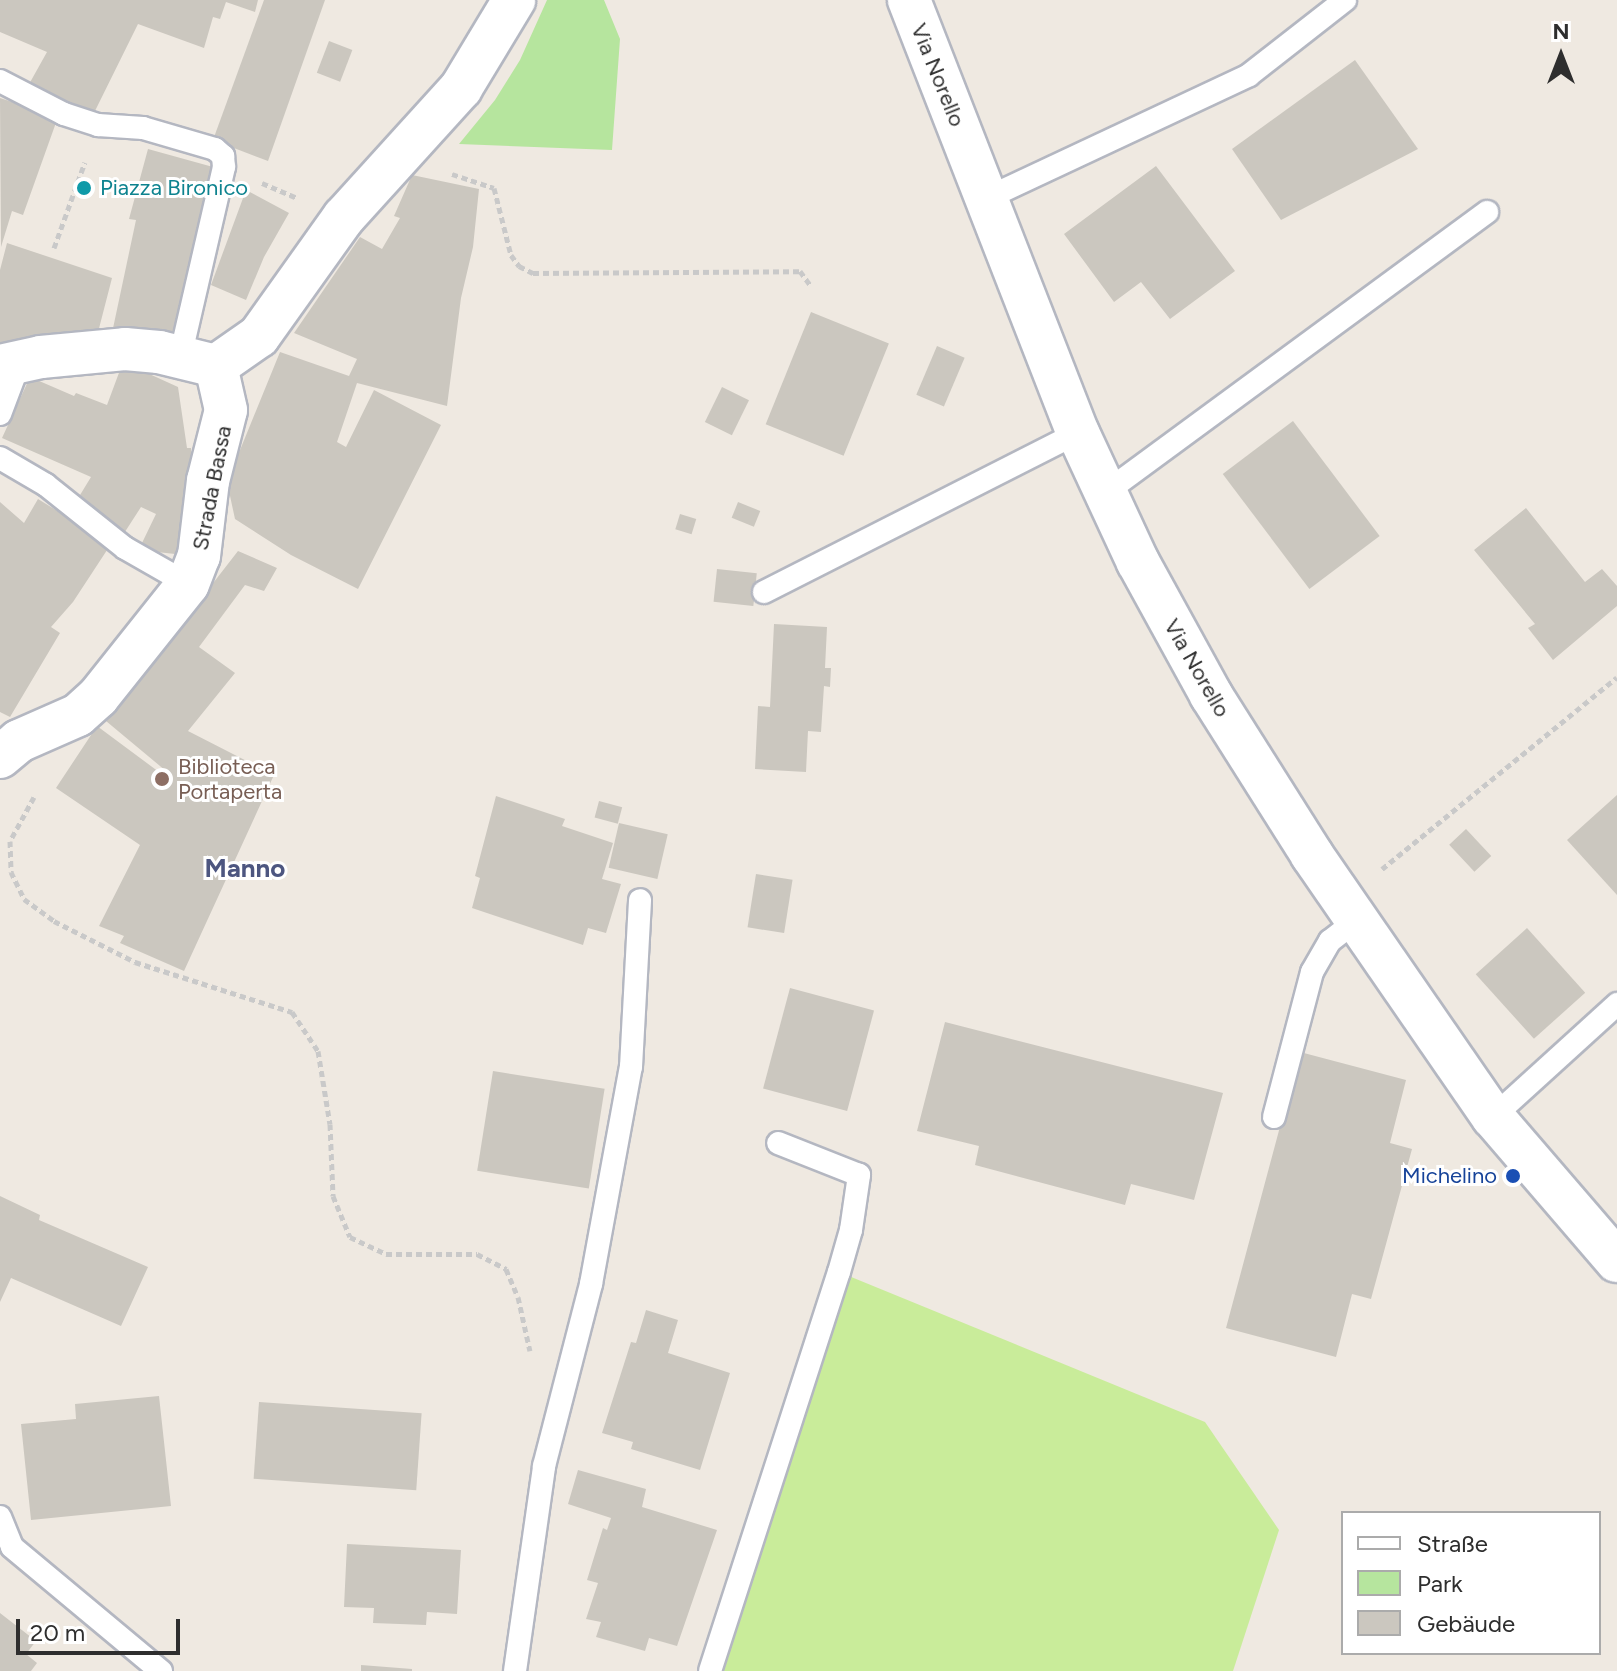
<!DOCTYPE html>
<html>
<head>
<meta charset="utf-8">
<style>
	body { margin:0 }
	#map { position:relative; width:1617px; height:1671px; overflow:hidden; background:#efe9e1; font-family:Figtree,sans-serif }
	div>[style] { position:absolute }
	.green>* { inset:0; background:#b6e59e }
	.pitch>* { inset:0; background:#c9ec9a }
	.building>* { inset:0; background:#cbc7bf; transform-origin:0 0 }
	.path>* { height:5px; margin-top:-2.5px; transform-origin:0; background:repeating-linear-gradient(90deg,#c9c9c9 0 6px,transparent 0 10px) }
	.roads { filter:drop-shadow(2px 0 #b4b7c1) drop-shadow(-2px 0 #b4b7c1) drop-shadow(0 2px #b4b7c1) drop-shadow(0 -2px #b4b7c1) }
	.lane>* { height:22px; margin:-11px; padding:0 11px; transform-origin:11px; border-radius:11px; background:#fff }
	.street>* { height:42px; margin:-21px; padding:0 21px; transform-origin:21px; border-radius:21px; background:#fff }
	.dots>* { width:22px; height:22px; translate:-50% -50%; box-sizing:border-box; border:4px solid #fff; border-radius:50% }
	span { translate:-50% -50%; white-space:nowrap; text-align:center; line-height:1.15; -webkit-text-stroke:6px #fff; paint-order:stroke }
	.street-label { font-size:22px; color:#2e2e2e }
	.culture-label { font-size:22px; color:#0d838f }
	.left { translate:0 -50%; text-align:left }
	.education-label { font-size:22px; color:#785e54 }
	.transit-label { font-size:22px; color:#164399 }
	.right { translate:-100% -50%; text-align:right }
	.quarter-label { font-size:26px; color:#4d5680; font-weight:700 }
	.legend { position:absolute; left:1341px; top:1511px; width:260px; height:144px; box-sizing:border-box; background:#fff; border:2px solid #ababab; margin:0; padding:10px 14px; list-style:none; font-size:24px; color:#2e2e2e }
	.legend li { display:flex; align-items:center; gap:16px; height:40px }
	.legend b { width:40px; border:2px solid #ababab }
	.north { position:absolute; left:1521px; top:16px; width:80px; height:80px; -webkit-text-stroke:6px #fff; paint-order:stroke; rotate:0deg; font-size:22px; font-weight:700; line-height:32px; text-align:center; color:#2e2e2e }
	.north::after { content:''; display:block; margin:auto; width:28px; height:36px; background:#2e2e2e; clip-path:polygon(50% 0,100% 100%,50% 72%,0 100%) }
	.scale { position:absolute; left:16px; top:1619px; width:164px; height:36px; box-sizing:border-box; border:4px solid #2e2e2e; border-top:0; padding-left:10px; font-size:24px; line-height:28px; white-space:nowrap; color:#2e2e2e; -webkit-text-stroke:6px #fff; paint-order:stroke }
</style>
</head>
<body>
<div id="map">
	<div class="green">
		<i style="clip-path:polygon(547px 0,604px 0,620px 39px,612px 150px,459px 144px,495px 100px,520px 60px)"></i>
	</div>
	<div class="pitch">
		<i style="clip-path:polygon(839px 1272px,1205px 1422px,1279px 1530px,1233px 1671px,710px 1671px)"></i>
	</div>
	<div class="building">
		<i style="clip-path:polygon(0 0,258px 0,255px 12px,226px 2px,220px 19px,213px 17px,204px 48px,138px 24px,92px 117px,28px 86px,47px 52px,0 32px)"></i>
		<i style="clip-path:polygon(264px 0,325px 0,268px 161px,213px 140px)"></i>
		<i style="left:329px;top:41px;width:25px;height:34px;rotate:21deg"></i>
		<i style="clip-path:polygon(1355px 60px,1418px 149px,1281px 220px,1232px 149px)"></i>
		<i style="clip-path:polygon(0 98px,58px 117px,23px 215px,12px 211px,1px 247px)"></i>
		<i style="clip-path:polygon(148px 149px,213px 167px,173px 347px,112px 333px,136px 220px,129px 219px)"></i>
		<i style="clip-path:polygon(1156px 166px,1235px 271px,1170px 319px,1141px 282px,1114px 302px,1064px 234px)"></i>
		<i style="clip-path:polygon(412px 175px,479px 189px,473px 247px,461px 298px,447px 406px,357px 383px,337px 442px,346px 447px,374px 390px,441px 425px,358px 589px,291px 555px,235px 519px,227px 482px,280px 352px,349px 376px,357px 359px,294px 333px,360px 237px,382px 249px,400px 218px,394px 216px)"></i>
		<i style="clip-path:polygon(246px 190px,289px 213px,264px 257px,246px 300px,211px 285px)"></i>
		<i style="clip-path:polygon(7px 243px,112px 278px,95px 344px,57px 333px,53px 343px,0 361px,0 270px)"></i>
		<i style="left:811px;top:312px;width:84px;height:121px;rotate:22deg"></i>
		<i style="left:937px;top:346px;width:30px;height:53px;rotate:23deg"></i>
		<i style="clip-path:polygon(123px 362px,178px 387px,187px 448px,191px 448px,191px 521px,184px 555px,157px 552px,142px 543px,156px 514px,141px 507px,121px 538px,77px 500px,91px 477px,2px 438px,30px 377px,74px 396px,76px 393px,107px 405px)"></i>
		<i style="left:722px;top:387px;width:30px;height:39px;rotate:26deg"></i>
		<i style="left:1293px;top:421px;width:144px;height:88px;rotate:53deg"></i>
		<i style="clip-path:polygon(38px 499px,111px 544px,73px 602px,51px 627px,60px 633px,10px 717px,0 712px,0 502px,24px 523px)"></i>
		<i style="left:738px;top:502px;width:24px;height:17px;rotate:22deg"></i>
		<i style="clip-path:polygon(1526px 508px,1585px 582px,1602px 569px,1617px 586px,1617px 606px,1553px 660px,1528px 628px,1535px 624px,1474px 550px)"></i>
		<i style="left:680px;top:514px;width:17px;height:16px;rotate:17deg"></i>
		<i style="clip-path:polygon(238px 551px,277px 568px,264px 591px,245px 585px,199px 647px,235px 673px,188px 731px,274px 775px,184px 971px,120px 943px,124px 936px,99px 926px,140px 845px,56px 788px,97px 726px,163px 775px,166px 771px,106px 721px)"></i>
		<i style="left:717px;top:569px;width:40px;height:33px;rotate:6deg"></i>
		<i style="clip-path:polygon(774px 624px,827px 627px,825px 668px,831px 668px,830px 687px,824px 686px,821px 732px,808px 731px,806px 772px,755px 769px,758px 706px,770px 707px)"></i>
		<i style="clip-path:polygon(1617px 795px,1617px 895px,1567px 840px)"></i>
		<i style="clip-path:polygon(496px 796px,565px 819px,562px 826px,613px 843px,602px 879px,621px 884px,606px 933px,588px 928px,583px 945px,472px 908px,480px 878px,475px 876px)"></i>
		<i style="left:599px;top:801px;width:24px;height:17px;rotate:15deg"></i>
		<i style="left:619px;top:823px;width:50px;height:46px;rotate:13deg"></i>
		<i style="left:1466px;top:829px;width:37px;height:23px;rotate:47deg"></i>
		<i style="left:756px;top:874px;width:37px;height:54px;rotate:9deg"></i>
		<i style="left:1527px;top:928px;width:87px;height:69px;rotate:48deg"></i>
		<i style="left:790px;top:988px;width:87px;height:104px;rotate:15deg"></i>
		<i style="clip-path:polygon(945px 1022px,1223px 1093px,1194px 1200px,1131px 1184px,1125px 1205px,975px 1165px,979px 1146px,917px 1131px)"></i>
		<i style="clip-path:polygon(1300px 1052px,1406px 1080px,1390px 1143px,1412px 1149px,1371px 1299px,1352px 1294px,1336px 1357px,1226px 1328px)"></i>
		<i style="left:493px;top:1071px;width:113px;height:101px;rotate:9deg"></i>
		<i style="clip-path:polygon(0 1196px,40px 1215px,39px 1220px,148px 1267px,121px 1326px,11px 1278px,0 1302px)"></i>
		<i style="clip-path:polygon(646px 1310px,678px 1320px,668px 1353px,730px 1373px,700px 1470px,631px 1449px,633px 1442px,602px 1433px,631px 1342px,636px 1343px)"></i>
		<i style="clip-path:polygon(159px 1396px,171px 1506px,31px 1520px,21px 1424px,76px 1419px,75px 1404px)"></i>
		<i style="left:259px;top:1402px;width:163px;height:77px;rotate:4deg"></i>
		<i style="clip-path:polygon(578px 1470px,646px 1489px,642px 1507px,717px 1530px,677px 1646px,649px 1638px,645px 1651px,596px 1637px,601px 1622px,586px 1619px,598px 1583px,587px 1580px,603px 1528px,607px 1530px,611px 1518px,568px 1504px)"></i>
		<i style="clip-path:polygon(347px 1544px,461px 1550px,457px 1614px,427px 1612px,426px 1625px,373px 1623px,374px 1608px,344px 1607px)"></i>
		<i style="clip-path:polygon(0 1613px,36px 1641px,26px 1654px,37px 1663px,31px 1671px,0 1671px)"></i>
		<i style="clip-path:polygon(361px 1665px,412px 1669px,412px 1671px,361px 1671px)"></i>
	</div>
	<div class="path">
		<i style="left:452px;top:174px;width:44px;rotate:18.4deg"></i>
		<i style="left:494px;top:188px;width:69px;rotate:75.8deg"></i>
		<i style="left:511px;top:255px;width:14px;rotate:54deg"></i>
		<i style="left:519px;top:266px;width:16px;rotate:27deg"></i>
		<i style="left:533px;top:273px;width:267px;rotate:-0.4deg"></i>
		<i style="left:800px;top:271px;width:19px;rotate:54deg"></i>
		<i style="left:262px;top:183px;width:38px;rotate:23deg"></i>
		<i style="left:54px;top:248px;width:91px;rotate:-70.2deg"></i>
		<i style="left:34px;top:797px;width:50px;rotate:118.6deg"></i>
		<i style="left:10px;top:841px;width:31px;rotate:88deg"></i>
		<i style="left:11px;top:872px;width:30px;rotate:64deg"></i>
		<i style="left:24px;top:899px;width:37px;rotate:36deg"></i>
		<i style="left:54px;top:921px;width:91px;rotate:26.8deg"></i>
		<i style="left:135px;top:962px;width:165px;rotate:17.7deg"></i>
		<i style="left:292px;top:1012px;width:47px;rotate:56.3deg"></i>
		<i style="left:318px;top:1051px;width:74px;rotate:80.7deg"></i>
		<i style="left:330px;top:1124px;width:72px;rotate:87.6deg"></i>
		<i style="left:333px;top:1196px;width:44px;rotate:67.5deg"></i>
		<i style="left:350px;top:1237px;width:40px;rotate:25deg"></i>
		<i style="left:386px;top:1254px;width:91px"></i>
		<i style="left:477px;top:1254px;width:33px;rotate:27deg"></i>
		<i style="left:506px;top:1269px;width:30px;rotate:67deg"></i>
		<i style="left:518px;top:1297px;width:55px;rotate:77.5deg"></i>
		<i style="left:1382px;top:869px;width:303px;rotate:-39.2deg"></i>
	</div>
	<div class="roads">
		<div class="lane">
			<i style="left:0;top:81px;width:72px;rotate:27.3deg"></i>
			<i style="left:64px;top:114px;width:36px;rotate:18deg"></i>
			<i style="left:98px;top:125px;width:45px;rotate:3.8deg"></i>
			<i style="left:143px;top:128px;width:75px;rotate:16.3deg"></i>
			<i style="left:215px;top:149px;width:11px;rotate:41deg"></i>
			<i style="left:223px;top:156px;width:11px;rotate:85deg"></i>
			<i style="left:224px;top:167px;width:195px;rotate:103deg"></i>
			<i style="left:987px;top:198px;width:289px;rotate:-25.1deg"></i>
			<i style="left:1249px;top:75px;width:122px;rotate:-38deg"></i>
			<i style="left:0;top:414px;width:57px;rotate:-69.3deg"></i>
			<i style="left:0;top:458px;width:53px;rotate:30.4deg"></i>
			<i style="left:46px;top:485px;width:101px;rotate:38.6deg"></i>
			<i style="left:125px;top:548px;width:73px;rotate:29.7deg"></i>
			<i style="left:1106px;top:492px;width:473px;rotate:-36.3deg"></i>
			<i style="left:764px;top:592px;width:352px;rotate:-26.9deg"></i>
			<i style="left:1274px;top:1117px;width:150px;rotate:-75.3deg"></i>
			<i style="left:1312px;top:972px;width:36px;rotate:-60deg"></i>
			<i style="left:1330px;top:941px;width:34px;rotate:-38deg"></i>
			<i style="left:1493px;top:1117px;width:168px;rotate:-42.3deg"></i>
			<i style="left:0;top:1517px;width:32px;rotate:68deg"></i>
			<i style="left:12px;top:1547px;width:194px;rotate:39.8deg"></i>
			<i style="left:515px;top:1671px;width:207px;rotate:-81.9deg"></i>
			<i style="left:544px;top:1466px;width:188px;rotate:-75.5deg"></i>
			<i style="left:591px;top:1284px;width:221px;rotate:-79.6deg"></i>
			<i style="left:631px;top:1067px;width:167px;rotate:-86.9deg"></i>
			<i style="left:710px;top:1671px;width:419px;rotate:-72.1deg"></i>
			<i style="left:839px;top:1272px;width:44px;rotate:-74.1deg"></i>
			<i style="left:851px;top:1230px;width:56px;rotate:-81.7deg"></i>
			<i style="left:859px;top:1175px;width:87px;rotate:-158.4deg"></i>
		</div>
		<div class="street">
			<i style="left:909px;top:0;width:465px;rotate:68.7deg"></i>
			<i style="left:1078px;top:433px;width:142px;rotate:65.1deg"></i>
			<i style="left:1138px;top:562px;width:152px;rotate:61.2deg"></i>
			<i style="left:1211px;top:695px;width:189px;rotate:57.7deg"></i>
			<i style="left:1312px;top:855px;width:318px;rotate:55.4deg"></i>
			<i style="left:1493px;top:1117px;width:190px;rotate:49.3deg"></i>
			<i style="left:0;top:366px;width:42px;rotate:-12.4deg"></i>
			<i style="left:41px;top:357px;width:84px;rotate:-5.4deg"></i>
			<i style="left:125px;top:349px;width:34px;rotate:5deg"></i>
			<i style="left:159px;top:352px;width:59px;rotate:13.8deg"></i>
			<i style="left:0;top:757px;width:25px;rotate:-40deg"></i>
			<i style="left:19px;top:741px;width:64px;rotate:-23.8deg"></i>
			<i style="left:78px;top:715px;width:27px;rotate:-42deg"></i>
			<i style="left:98px;top:697px;width:144px;rotate:-51.5deg"></i>
			<i style="left:188px;top:584px;width:30px;rotate:-69deg"></i>
			<i style="left:199px;top:556px;width:76px;rotate:-83.2deg"></i>
			<i style="left:208px;top:481px;width:73px;rotate:-75.8deg"></i>
			<i style="left:226px;top:410px;width:45px;rotate:-102.8deg"></i>
			<i style="left:216px;top:366px;width:52px;rotate:-34.9deg"></i>
			<i style="left:259px;top:336px;width:146px;rotate:-54.5deg"></i>
			<i style="left:344px;top:217px;width:174px;rotate:-47.8deg"></i>
			<i style="left:461px;top:88px;width:103px;rotate:-58.9deg"></i>
		</div>
	</div>
	<div class="dots">
		<i style="left:84px;top:188px;background:#0f9aa8"></i>
		<i style="left:162px;top:779px;background:#8d6e63"></i>
		<i style="left:1513px;top:1176px;background:#1a4fb4"></i>
	</div>
	<div class="street-label">
		<span style="left:938px;top:75px;rotate:68deg">Via Norello</span>
		<span style="left:212px;top:488px;rotate:-79deg">Strada Bassa</span>
		<span style="left:1197px;top:668px;rotate:60deg">Via Norello</span>
	</div>
	<div class="culture-label">
		<span class="left" style="left:100px;top:188px">Piazza Bironico</span>
	</div>
	<div class="education-label">
		<span class="left" style="left:178px;top:779px">Biblioteca<br>Portaperta</span>
	</div>
	<div class="transit-label">
		<span class="right" style="left:1497px;top:1176px">Michelino</span>
	</div>
	<div class="quarter-label">
		<span style="left:245px;top:869px">Manno</span>
	</div>
	<ul class="legend">
	<li><b style="height:10px;background:#fff"></b>Straße</li>
	<li><b style="height:22px;background:#b6e59e"></b>Park</li>
	<li><b style="height:22px;background:#cbc7bf"></b>Gebäude</li>
	</ul>
	<div class="north">N</div>
	<div class="scale">20 m</div>
</div>
</body>
</html>
